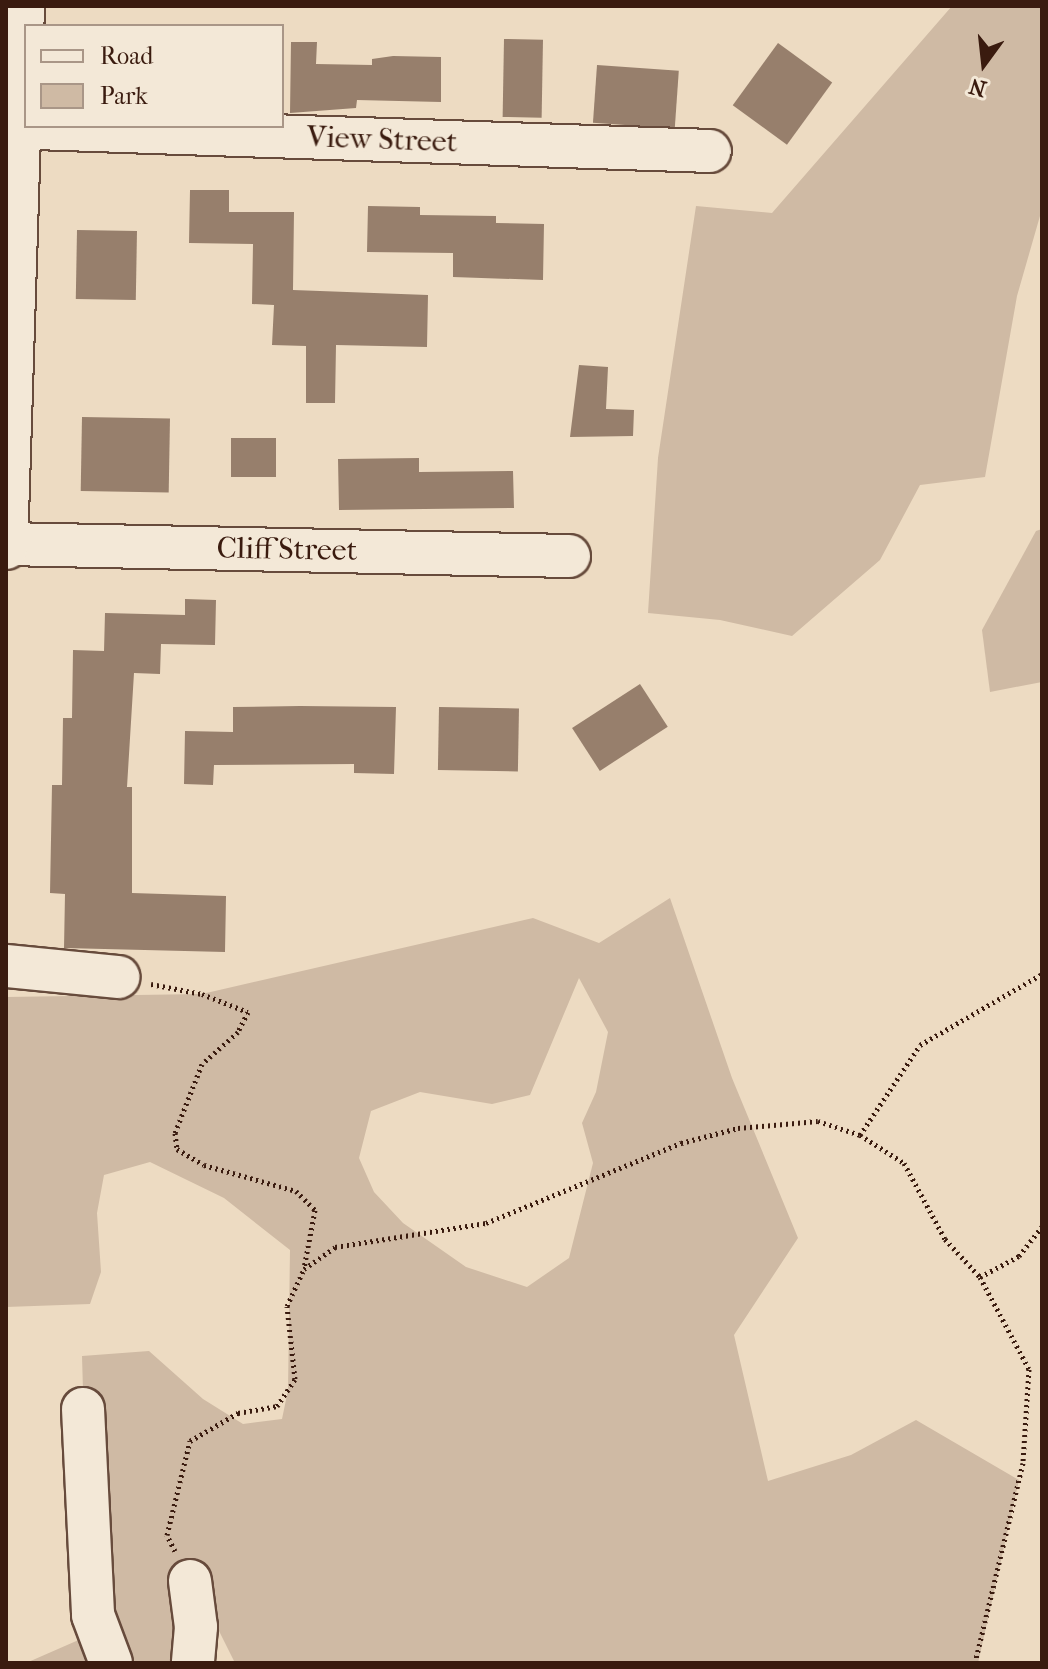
<!DOCTYPE html>
<html>
<head>
<meta charset="utf-8">
<style>
	body { margin:0 }
	#map { position:relative; width:1048px; height:1669px; overflow:hidden; background:#eddbc2; font-family:"IM FELL French Canon",serif }
	div>[style] { position:absolute }
	.green>* { inset:0; background:#cfbaa4 }
	.building>* { inset:0; background:#977f6c; transform-origin:0 0 }
	.path>* { height:5px; margin-top:-2.5px; transform-origin:0; background:repeating-linear-gradient(90deg,#3a1b0f 0 2px,transparent 0 6px) }
	.roads { filter:drop-shadow(2px 0 #674b3c) drop-shadow(-2px 0 #674b3c) drop-shadow(0 2px #674b3c) drop-shadow(0 -2px #674b3c) }
	.minor>* { height:42px; margin:-21px; padding:0 21px; transform-origin:21px; border-radius:21px; background:#f3e8d7 }
	span { translate:-50% -50%; white-space:nowrap; text-align:center; line-height:1.15; -webkit-text-stroke:6px #f3e8d7; paint-order:stroke }
	.street-label { font-size:30px; color:#3a1b0f }
	.frame { position:absolute; inset:0; border:8px solid #3a1b0f; pointer-events:none }
	.legend { position:absolute; left:24px; top:24px; width:260px; height:104px; box-sizing:border-box; background:#f3e8d7; border:2px solid #a99687; margin:0; padding:10px 14px; list-style:none; font-size:24px; color:#3a1b0f }
	.legend li { display:flex; align-items:center; gap:16px; height:40px }
	.legend b { width:40px; border:2px solid #a99687 }
	.north { position:absolute; left:944px; top:24px; width:80px; height:80px; -webkit-text-stroke:6px #f3e8d7; paint-order:stroke; rotate:195deg; font-size:22px; font-weight:700; line-height:32px; text-align:center; color:#3a1b0f }
	.north::after { content:''; display:block; margin:auto; width:28px; height:36px; background:#3a1b0f; clip-path:polygon(50% 0,100% 100%,50% 72%,0 100%) }
</style>
</head>
<body>
<div id="map">
	<div class="green">
		<i style="clip-path:polygon(952px 6px,1042px 6px,1042px 209px,1017px 296px,985px 477px,920px 485px,880px 560px,792px 636px,720px 620px,648px 613px,658px 458px,696px 206px,772px 213px)"></i>
		<i style="clip-path:polygon(1042px 529px,1042px 682px,990px 692px,982px 630px,1036px 531px)"></i>
		<i style="clip-path:polygon(evenodd,670px 898px,732px 1078px,798px 1238px,734px 1335px,768px 1481px,851px 1455px,916px 1420px,1019px 1480px,978px 1663px,235px 1663px,215px 1623px,177px 1663px,26px 1663px,90px 1635px,82px 1356px,149px 1351px,203px 1399px,243px 1424px,282px 1419px,288px 1390px,290px 1250px,224px 1198px,150px 1162px,104px 1175px,97px 1213px,101px 1272px,90px 1304px,6px 1307px,6px 997px,202px 994px,533px 918px,599px 943px,670px 898px,579px 978px,608px 1032px,596px 1092px,582px 1123px,593px 1163px,569px 1258px,527px 1287px,466px 1267px,403px 1223px,374px 1192px,359px 1158px,371px 1111px,420px 1092px,492px 1104px,530px 1095px,579px 978px)"></i>
	</div>
	<div class="building">
		<i style="left:504px;top:39px;width:39px;height:78px;rotate:1deg"></i>
		<i style="clip-path:polygon(291px 42px,317px 42px,316px 64px,372px 65px,372px 59px,393px 56px,441px 57px,441px 102px,357px 100px,356px 108px,290px 113px)"></i>
		<i style="left:778px;top:43px;width:67px;height:77px;rotate:36deg"></i>
		<i style="left:597px;top:65px;width:82px;height:58px;rotate:4deg"></i>
		<i style="clip-path:polygon(190px 190px,229px 190px,229px 212px,294px 212px,293px 290px,428px 295px,427px 347px,336px 345px,335px 403px,306px 403px,306px 346px,272px 345px,274px 305px,252px 304px,253px 244px,189px 243px)"></i>
		<i style="clip-path:polygon(368px 206px,420px 207px,420px 215px,496px 216px,496px 223px,544px 224px,543px 280px,453px 277px,453px 253px,367px 252px)"></i>
		<i style="left:77px;top:230px;width:60px;height:69px;rotate:1deg"></i>
		<i style="clip-path:polygon(579px 365px,608px 367px,606px 409px,634px 410px,633px 436px,570px 437px)"></i>
		<i style="left:82px;top:417px;width:88px;height:74px;rotate:1deg"></i>
		<i style="left:231px;top:438px;width:45px;height:39px"></i>
		<i style="clip-path:polygon(419px 458px,419px 472px,513px 471px,514px 508px,339px 510px,338px 459px)"></i>
		<i style="clip-path:polygon(185px 599px,216px 600px,215px 645px,161px 644px,160px 674px,134px 673px,127px 787px,132px 787px,132px 893px,226px 896px,225px 952px,64px 948px,65px 894px,50px 893px,52px 785px,62px 785px,63px 718px,72px 718px,73px 650px,104px 651px,105px 613px,185px 615px)"></i>
		<i style="left:640px;top:684px;width:51px;height:81px;rotate:57deg"></i>
		<i style="clip-path:polygon(300px 706px,396px 707px,394px 774px,354px 773px,354px 764px,214px 765px,213px 785px,184px 784px,185px 731px,233px 732px,233px 707px)"></i>
		<i style="left:439px;top:707px;width:80px;height:63px;rotate:1deg"></i>
	</div>
	<div class="path">
		<i style="left:151px;top:984px;width:52px;rotate:11.1deg"></i>
		<i style="left:202px;top:994px;width:49px;rotate:21.4deg"></i>
		<i style="left:248px;top:1012px;width:22px;rotate:117deg"></i>
		<i style="left:238px;top:1032px;width:48px;rotate:138.4deg"></i>
		<i style="left:202px;top:1064px;width:74px;rotate:111.4deg"></i>
		<i style="left:175px;top:1133px;width:16px;rotate:83deg"></i>
		<i style="left:177px;top:1149px;width:31px;rotate:31deg"></i>
		<i style="left:204px;top:1165px;width:96px;rotate:15.8deg"></i>
		<i style="left:296px;top:1191px;width:27px;rotate:45deg"></i>
		<i style="left:315px;top:1210px;width:59px;rotate:100.7deg"></i>
		<i style="left:860px;top:1135px;width:108px;rotate:-56.3deg"></i>
		<i style="left:920px;top:1045px;width:141px;rotate:-30.2deg"></i>
		<i style="left:980px;top:1277px;width:44px;rotate:-28.3deg"></i>
		<i style="left:1019px;top:1256px;width:37px;rotate:-52deg"></i>
		<i style="left:175px;top:1551px;width:18px;rotate:-117deg"></i>
		<i style="left:167px;top:1535px;width:97px;rotate:-76.3deg"></i>
		<i style="left:190px;top:1441px;width:56px;rotate:-30.3deg"></i>
		<i style="left:238px;top:1413px;width:40px;rotate:-10deg"></i>
		<i style="left:277px;top:1406px;width:32px;rotate:-56deg"></i>
		<i style="left:295px;top:1379px;width:73px;rotate:-96.3deg"></i>
		<i style="left:287px;top:1306px;width:41px;rotate:-65.3deg"></i>
		<i style="left:304px;top:1269px;width:38px;rotate:-35deg"></i>
		<i style="left:335px;top:1247px;width:153px;rotate:-9deg"></i>
		<i style="left:486px;top:1223px;width:211px;rotate:-22.3deg"></i>
		<i style="left:681px;top:1143px;width:59px;rotate:-14.7deg"></i>
		<i style="left:738px;top:1128px;width:80px;rotate:-5deg"></i>
		<i style="left:818px;top:1121px;width:44px;rotate:18.4deg"></i>
		<i style="left:860px;top:1135px;width:52px;rotate:32.5deg"></i>
		<i style="left:904px;top:1163px;width:86px;rotate:61.7deg"></i>
		<i style="left:945px;top:1239px;width:52px;rotate:47.4deg"></i>
		<i style="left:980px;top:1277px;width:104px;rotate:62deg"></i>
		<i style="left:1029px;top:1369px;width:94px;rotate:93.7deg"></i>
		<i style="left:1023px;top:1463px;width:206px;rotate:103.5deg"></i>
	</div>
	<div class="roads">
		<div class="minor">
			<i style="left:6px;top:127px;width:704px;rotate:1.95deg"></i>
			<i style="left:6px;top:544px;width:563px;rotate:1.22deg"></i>
			<i style="left:6px;top:548px;width:542px;rotate:-88.2deg"></i>
			<i style="left:6px;top:966px;width:113px;rotate:5.6deg"></i>
			<i style="left:83px;top:1409px;width:206px;rotate:87.2deg"></i>
			<i style="left:93px;top:1615px;width:51px;rotate:69.4deg"></i>
			<i style="left:190px;top:1581px;width:46px;rotate:82.6deg"></i>
			<i style="left:196px;top:1627px;width:36px;rotate:95deg"></i>
		</div>
	</div>
	<div class="street-label">
		<span style="left:382px;top:140px;rotate:2deg">View Street</span>
		<span style="left:287px;top:550px;rotate:1deg">Cliff Street</span>
	</div>
	<div class="frame"></div>
	<ul class="legend">
	<li><b style="height:10px;background:#f3e8d7"></b>Road</li>
	<li><b style="height:22px;background:#cfbaa4"></b>Park</li>
	</ul>
	<div class="north">N</div>
</div>
</body>
</html>
